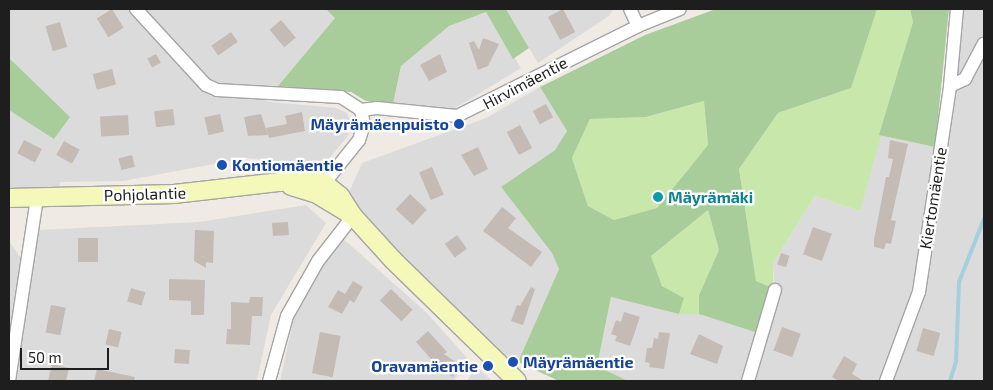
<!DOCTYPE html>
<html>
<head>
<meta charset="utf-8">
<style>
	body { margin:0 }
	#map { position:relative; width:993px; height:390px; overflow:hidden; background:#efebe4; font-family:"Exo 2",sans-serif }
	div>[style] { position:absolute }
	.residential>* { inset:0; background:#dcdbdb }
	.grass>* { inset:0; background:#c8e8ab }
	.forest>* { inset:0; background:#a8cd9a }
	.stream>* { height:4px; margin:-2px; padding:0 2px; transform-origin:2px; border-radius:2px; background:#a5cfdc }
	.building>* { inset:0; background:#c3bbb4; transform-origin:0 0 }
	.roads { filter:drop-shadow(1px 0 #a5a5a5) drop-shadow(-1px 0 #a5a5a5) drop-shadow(0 1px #a5a5a5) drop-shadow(0 -1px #a5a5a5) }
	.street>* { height:12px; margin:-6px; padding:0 6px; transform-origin:6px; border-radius:6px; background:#fff }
	.secondary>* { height:18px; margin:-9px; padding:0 9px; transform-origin:9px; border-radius:9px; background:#f4f8b9 }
	.dots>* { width:14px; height:14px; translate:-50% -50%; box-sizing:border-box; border:2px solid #fff; border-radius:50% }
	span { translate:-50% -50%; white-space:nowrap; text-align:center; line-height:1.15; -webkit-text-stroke:4.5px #fff; paint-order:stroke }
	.street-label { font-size:16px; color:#1e1e1e }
	.transit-label { font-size:16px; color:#164399; font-weight:700 }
	.right { translate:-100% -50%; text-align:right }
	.left { translate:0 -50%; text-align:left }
	.culture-label { font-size:16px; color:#0d838f; font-weight:700 }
	.frame { position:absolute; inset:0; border:10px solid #1e1e1e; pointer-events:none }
	.scale { position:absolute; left:20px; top:348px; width:89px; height:22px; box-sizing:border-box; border:2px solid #1e1e1e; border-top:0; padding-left:6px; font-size:15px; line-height:18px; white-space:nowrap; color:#1e1e1e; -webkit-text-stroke:4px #fff; paint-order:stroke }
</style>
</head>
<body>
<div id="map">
	<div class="residential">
		<i style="clip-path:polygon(9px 9px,128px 9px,201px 88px,255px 96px,271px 102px,336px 108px,347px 113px,351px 123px,348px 136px,323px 166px,246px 158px,123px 181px,60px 182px,59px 187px,9px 189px)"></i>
		<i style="clip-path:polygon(145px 9px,326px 9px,336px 17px,278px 86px,220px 84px,205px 78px)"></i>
		<i style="clip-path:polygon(506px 9px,613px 9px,609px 16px,538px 63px)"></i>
		<i style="clip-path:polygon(960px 9px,984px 9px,984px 34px,962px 75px,954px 79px)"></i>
		<i style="clip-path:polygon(486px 12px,521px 68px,452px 110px,393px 104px,401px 66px,449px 26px)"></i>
		<i style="clip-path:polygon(984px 59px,984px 381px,892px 381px,917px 315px,954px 89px,971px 84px)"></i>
		<i style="clip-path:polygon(540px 87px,567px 131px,555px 150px,501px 187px,552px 253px,559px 269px,518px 362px,492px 348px,359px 212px,348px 194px,362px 163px,486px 118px)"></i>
		<i style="clip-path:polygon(879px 135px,935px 147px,916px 292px,884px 381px,752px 381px,779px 292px,774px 283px,773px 263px,815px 196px,860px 211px)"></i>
		<i style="clip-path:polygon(306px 205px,326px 223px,271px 315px,257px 381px,16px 381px,39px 230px,199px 222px)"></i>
		<i style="clip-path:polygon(340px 236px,425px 311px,468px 359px,454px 381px,280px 381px,294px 317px)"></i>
		<i style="clip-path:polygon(9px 241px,21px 258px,9px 337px)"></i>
		<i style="clip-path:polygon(611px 297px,679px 314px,699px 314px,758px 333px,745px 381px,628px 381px,597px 366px)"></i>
		<i style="clip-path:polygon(476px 366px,492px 381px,467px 381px)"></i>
	</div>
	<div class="grass">
		<i style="clip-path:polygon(910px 9px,913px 22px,860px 211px,815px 196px,773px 263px,773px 288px,756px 281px,739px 169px,778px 113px,851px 88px,874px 10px)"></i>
		<i style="clip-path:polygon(704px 101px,708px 145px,657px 208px,614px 220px,588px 206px,572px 158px,590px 119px,646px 117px)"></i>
		<i style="clip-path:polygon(708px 210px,719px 250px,699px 295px,699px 314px,679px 314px,684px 298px,662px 286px,651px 256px)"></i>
	</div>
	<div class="forest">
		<i style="clip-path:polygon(326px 9px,506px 9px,529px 48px,513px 59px,486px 12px,449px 26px,401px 66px,393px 104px,366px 101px,351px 92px,278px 86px,335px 18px)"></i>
		<i style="clip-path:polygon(evenodd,716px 9px,877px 9px,851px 88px,778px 113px,739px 169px,756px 281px,773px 288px,758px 333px,699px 314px,699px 295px,719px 250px,708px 210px,651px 256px,662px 286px,684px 298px,679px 314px,611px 297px,597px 366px,628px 381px,559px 381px,518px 362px,559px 269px,552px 253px,501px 187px,555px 150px,567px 131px,540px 87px,645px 35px,716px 9px,704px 101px,708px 145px,657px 208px,614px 220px,588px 206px,572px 158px,590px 119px,646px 117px,704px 101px)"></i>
		<i style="clip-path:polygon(910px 9px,949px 9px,935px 147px,879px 135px,913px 22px)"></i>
		<i style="clip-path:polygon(9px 58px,70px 117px,54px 139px,9px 110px)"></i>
	</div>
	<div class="stream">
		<i style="left:950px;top:381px;width:21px;rotate:-73deg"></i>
		<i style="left:956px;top:361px;width:79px;rotate:-87.8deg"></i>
		<i style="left:959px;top:282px;width:68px;rotate:-68.4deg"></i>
	</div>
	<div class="building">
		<i style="left:112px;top:9px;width:22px;height:18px;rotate:58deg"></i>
		<i style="left:563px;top:9px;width:26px;height:17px;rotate:62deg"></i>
		<i style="left:281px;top:20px;width:23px;height:15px;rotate:50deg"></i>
		<i style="left:60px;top:22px;width:26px;height:15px;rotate:74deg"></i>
		<i style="left:231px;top:32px;width:12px;height:24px;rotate:55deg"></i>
		<i style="clip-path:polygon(483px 38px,499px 44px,488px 66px,478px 70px,469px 43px,474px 41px,479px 50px)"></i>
		<i style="left:156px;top:54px;width:10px;height:10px;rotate:61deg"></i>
		<i style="clip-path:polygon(440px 54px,447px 72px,429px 81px,420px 65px)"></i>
		<i style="left:112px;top:69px;width:16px;height:20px;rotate:75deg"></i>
		<i style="left:546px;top:104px;width:15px;height:15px;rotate:62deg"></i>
		<i style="left:173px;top:109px;width:16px;height:19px;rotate:83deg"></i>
		<i style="clip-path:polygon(302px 112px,305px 131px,269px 138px,266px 128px,287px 124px,285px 116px)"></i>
		<i style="left:220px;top:114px;width:18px;height:16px;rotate:77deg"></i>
		<i style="clip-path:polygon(261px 114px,268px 135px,248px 136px,244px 117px)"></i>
		<i style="left:128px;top:115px;width:20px;height:28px;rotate:87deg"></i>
		<i style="left:520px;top:125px;width:26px;height:15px;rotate:62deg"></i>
		<i style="left:24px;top:140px;width:20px;height:15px;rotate:27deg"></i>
		<i style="clip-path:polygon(890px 140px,908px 144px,891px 220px,896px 221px,891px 244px,886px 243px,884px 249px,874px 247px,874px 240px,886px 177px,889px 177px,893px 159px,888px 158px)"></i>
		<i style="left:64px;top:141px;width:18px;height:16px;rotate:29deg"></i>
		<i style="clip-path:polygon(478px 147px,488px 169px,474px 176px,461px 155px)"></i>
		<i style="left:132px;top:155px;width:12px;height:14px;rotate:76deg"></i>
		<i style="left:432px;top:167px;width:30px;height:14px;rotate:67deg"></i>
		<i style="left:410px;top:194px;width:23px;height:21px;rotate:43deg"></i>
		<i style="clip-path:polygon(502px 207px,516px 218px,508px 228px,542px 252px,531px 267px,483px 231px)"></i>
		<i style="left:288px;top:222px;width:13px;height:16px;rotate:86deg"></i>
		<i style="left:813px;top:227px;width:20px;height:29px;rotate:20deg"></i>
		<i style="clip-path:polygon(195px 230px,214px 231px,213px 263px,206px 262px,206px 268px,194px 261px)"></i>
		<i style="left:457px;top:235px;width:17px;height:15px;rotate:54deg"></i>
		<i style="left:78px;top:238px;width:20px;height:24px"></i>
		<i style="left:781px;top:253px;width:9px;height:12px;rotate:18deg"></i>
		<i style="clip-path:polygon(169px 279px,205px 280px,204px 315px,191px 315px,191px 301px,169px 300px)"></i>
		<i style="clip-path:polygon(353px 281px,363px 287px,354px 303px,350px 300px,342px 314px,328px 307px,338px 290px,345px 294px)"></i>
		<i style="clip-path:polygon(531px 287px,535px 289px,523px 325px,511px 321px,517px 305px,520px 306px)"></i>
		<i style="left:131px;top:288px;width:15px;height:14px;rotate:16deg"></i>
		<i style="left:391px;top:289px;width:30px;height:16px;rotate:44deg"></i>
		<i style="clip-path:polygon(250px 297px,263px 297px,262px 316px,252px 316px,250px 345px,226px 344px,227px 329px,231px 329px,231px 302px,249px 303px)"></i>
		<i style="left:51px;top:305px;width:15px;height:28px;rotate:11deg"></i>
		<i style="clip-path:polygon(624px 312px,640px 317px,630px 346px,615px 341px,617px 336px,611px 334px,616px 320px,621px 322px)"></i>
		<i style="left:782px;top:327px;width:20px;height:25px;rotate:20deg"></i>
		<i style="left:923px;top:328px;width:18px;height:24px;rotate:16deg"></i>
		<i style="left:109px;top:329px;width:13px;height:16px;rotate:13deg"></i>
		<i style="clip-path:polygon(428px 331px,447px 352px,444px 354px,460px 365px,453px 377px,439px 368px,416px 342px)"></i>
		<i style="left:320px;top:332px;width:21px;height:42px;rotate:11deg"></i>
		<i style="clip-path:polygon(659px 332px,670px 333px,664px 369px,649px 367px,650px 363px,645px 362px,647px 348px,652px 348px,654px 338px,658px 339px)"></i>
		<i style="clip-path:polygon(699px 334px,723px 346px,717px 364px,690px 354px)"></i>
		<i style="left:175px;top:349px;width:15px;height:14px;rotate:4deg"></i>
		<i style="clip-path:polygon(844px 356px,857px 364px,852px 374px,864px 381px,839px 381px,832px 377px)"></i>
		<i style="clip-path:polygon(52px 364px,69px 368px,66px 381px,48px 381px)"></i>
		<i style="clip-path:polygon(97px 369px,135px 377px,134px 381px,94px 381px)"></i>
	</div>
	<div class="roads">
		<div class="street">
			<i style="left:136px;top:9px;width:103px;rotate:47.4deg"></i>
			<i style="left:206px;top:85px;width:12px;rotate:24deg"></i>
			<i style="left:217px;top:90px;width:124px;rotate:3.2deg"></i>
			<i style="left:341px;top:97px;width:24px;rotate:33deg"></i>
			<i style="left:361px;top:110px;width:14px;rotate:78deg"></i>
			<i style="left:364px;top:124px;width:17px;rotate:107deg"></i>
			<i style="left:359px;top:140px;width:64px;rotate:128.7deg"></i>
			<i style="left:630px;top:9px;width:19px;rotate:65deg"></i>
			<i style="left:950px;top:86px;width:17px;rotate:-25deg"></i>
			<i style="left:965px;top:79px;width:40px;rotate:-62deg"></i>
			<i style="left:361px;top:110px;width:16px;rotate:-7deg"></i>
			<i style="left:377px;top:108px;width:80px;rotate:5.7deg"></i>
			<i style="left:457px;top:116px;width:202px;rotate:-26.4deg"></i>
			<i style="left:638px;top:26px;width:45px;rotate:-22deg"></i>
			<i style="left:9px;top:381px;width:184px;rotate:-81.3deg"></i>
			<i style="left:269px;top:381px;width:67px;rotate:-74.5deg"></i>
			<i style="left:287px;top:316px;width:63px;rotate:-60.6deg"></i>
			<i style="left:318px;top:261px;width:57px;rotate:-52.1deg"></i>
			<i style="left:748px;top:381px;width:95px;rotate:-73.5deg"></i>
			<i style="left:886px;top:381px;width:95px;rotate:-69.7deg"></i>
			<i style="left:919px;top:292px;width:208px;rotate:-81.4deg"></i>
			<i style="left:950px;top:86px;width:77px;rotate:-84.8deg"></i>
		</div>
		<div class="secondary">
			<i style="left:291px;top:186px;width:27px;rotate:17deg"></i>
			<i style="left:317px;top:194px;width:42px;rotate:31.4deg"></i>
			<i style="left:9px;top:198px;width:165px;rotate:-1.4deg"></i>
			<i style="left:174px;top:194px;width:107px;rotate:-6.5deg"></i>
			<i style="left:280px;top:182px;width:15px;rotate:-28deg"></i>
			<i style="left:293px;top:175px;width:32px;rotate:14deg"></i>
			<i style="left:324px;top:183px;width:21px;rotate:39deg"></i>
			<i style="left:340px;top:196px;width:24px;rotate:57deg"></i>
			<i style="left:353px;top:216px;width:59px;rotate:47.7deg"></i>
			<i style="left:393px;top:260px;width:173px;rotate:44.3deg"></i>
		</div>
	</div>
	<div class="dots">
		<i style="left:459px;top:124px;background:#1a4fb4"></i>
		<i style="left:222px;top:165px;background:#1a4fb4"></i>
		<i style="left:658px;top:197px;background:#0f9aa8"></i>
		<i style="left:513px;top:362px;background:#1a4fb4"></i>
		<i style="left:488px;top:366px;background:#1a4fb4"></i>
	</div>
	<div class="street-label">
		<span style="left:525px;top:83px;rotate:-28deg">Hirvimäentie</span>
		<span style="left:145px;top:194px;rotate:-2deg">Pohjolantie</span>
		<span style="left:933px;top:198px;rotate:-81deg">Kiertomäentie</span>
	</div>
	<div class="transit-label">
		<span class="right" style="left:449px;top:124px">Mäyrämäenpuisto</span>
		<span class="left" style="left:232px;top:165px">Kontiomäentie</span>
		<span class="left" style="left:523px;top:362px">Mäyrämäentie</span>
		<span class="right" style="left:478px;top:366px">Oravamäentie</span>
	</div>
	<div class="culture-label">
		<span class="left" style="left:668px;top:197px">Mäyrämäki</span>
	</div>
	<div class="frame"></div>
	<div class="scale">50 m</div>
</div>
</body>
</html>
